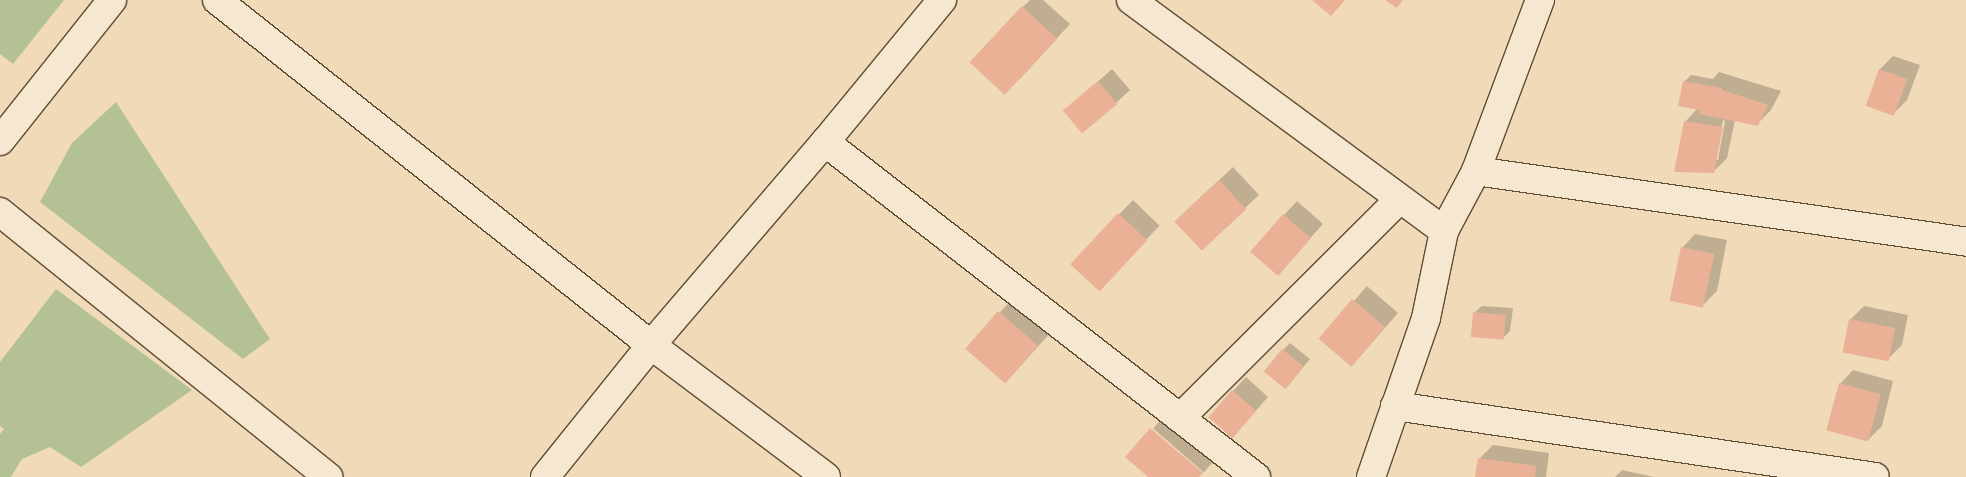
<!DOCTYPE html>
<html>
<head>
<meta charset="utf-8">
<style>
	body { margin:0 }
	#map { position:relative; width:1966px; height:477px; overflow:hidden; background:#f1dab8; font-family:"IM FELL Great Primer",serif }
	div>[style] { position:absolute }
	.green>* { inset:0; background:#b4c194 }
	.shadow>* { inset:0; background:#0003; transform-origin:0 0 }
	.building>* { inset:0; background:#ebb196; transform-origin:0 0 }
	.roads { filter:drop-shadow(1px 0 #5f4c34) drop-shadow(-1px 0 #5f4c34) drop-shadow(0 1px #5f4c34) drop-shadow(0 -1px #5f4c34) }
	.minor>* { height:28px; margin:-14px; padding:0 14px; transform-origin:14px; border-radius:14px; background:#f6e7d1 }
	span { translate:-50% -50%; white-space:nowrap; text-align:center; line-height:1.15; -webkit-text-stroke:4px #f6e7d1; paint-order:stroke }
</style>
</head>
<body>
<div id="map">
	<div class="green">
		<i style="clip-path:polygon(0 0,64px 0,13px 64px,0 54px)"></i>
		<i style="clip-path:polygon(116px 102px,270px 339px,243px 359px,40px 202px,72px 143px)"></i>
		<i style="clip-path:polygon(56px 289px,192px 390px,81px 467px,50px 447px,22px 459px,11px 477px,0 477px,0 434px,4px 429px,0 426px,0 362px)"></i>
	</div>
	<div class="shadow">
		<i style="clip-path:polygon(1030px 0,1043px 0,1070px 24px,1019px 80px,1023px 7px)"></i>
		<i style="clip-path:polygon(1893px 56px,1920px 65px,1907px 100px,1894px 113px,1880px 69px)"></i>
		<i style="clip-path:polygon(1112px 69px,1130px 90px,1116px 103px,1065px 111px)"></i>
		<i style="clip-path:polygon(evenodd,1719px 72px,1781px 91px,1771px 110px,1757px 124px,1735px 120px,1727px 158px,1713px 172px,1685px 122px,1698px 108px,1684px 82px,1691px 75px,1713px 79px,1719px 72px,1723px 120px,1725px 121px,1718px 160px,1715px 160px,1723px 120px)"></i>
		<i style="clip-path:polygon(1233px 167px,1259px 195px,1245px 208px,1190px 207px)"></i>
		<i style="left:1133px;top:200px;width:37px;height:88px;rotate:44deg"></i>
		<i style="clip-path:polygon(1297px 201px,1323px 224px,1278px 274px,1284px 215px)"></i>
		<i style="clip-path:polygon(1695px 234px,1727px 240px,1717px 291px,1703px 305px,1682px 248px)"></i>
		<i style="left:1367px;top:286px;width:41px;height:71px;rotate:41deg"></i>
		<i style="left:1013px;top:298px;width:51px;height:68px;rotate:42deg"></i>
		<i style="clip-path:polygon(1482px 306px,1513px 308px,1510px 331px,1503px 338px,1474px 313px)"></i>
		<i style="clip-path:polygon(1864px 306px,1908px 315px,1902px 345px,1888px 359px,1850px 320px)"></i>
		<i style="clip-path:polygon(1290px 343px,1310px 359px,1286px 388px,1283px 350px)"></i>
		<i style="clip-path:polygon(1853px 370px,1893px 381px,1882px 426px,1868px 440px,1840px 384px)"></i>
		<i style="clip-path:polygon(1246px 377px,1268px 397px,1245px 423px,1233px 391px)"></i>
		<i style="left:1165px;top:415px;width:67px;height:18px;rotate:41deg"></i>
		<i style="clip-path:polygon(1493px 445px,1549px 453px,1546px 477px,1477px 477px,1479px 459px)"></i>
		<i style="clip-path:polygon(1622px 470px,1654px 477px,1615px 477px)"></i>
	</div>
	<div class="building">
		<i style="clip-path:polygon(1312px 0,1345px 0,1331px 16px)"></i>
		<i style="clip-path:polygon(1385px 0,1403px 0,1397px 8px)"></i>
		<i style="left:1022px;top:6px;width:48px;height:77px;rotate:43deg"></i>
		<i style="left:1879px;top:69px;width:30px;height:39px;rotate:20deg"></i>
		<i style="left:1098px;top:81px;width:30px;height:46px;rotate:50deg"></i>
		<i style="clip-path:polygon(1683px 81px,1722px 88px,1722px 90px,1768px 105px,1758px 126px,1699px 114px,1700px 110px,1678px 106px)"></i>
		<i style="clip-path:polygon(1684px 121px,1723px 127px,1714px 173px,1674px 172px)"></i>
		<i style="left:1219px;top:180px;width:40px;height:61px;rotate:47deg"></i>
		<i style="left:1118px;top:213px;width:40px;height:70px;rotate:43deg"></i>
		<i style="left:1283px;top:214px;width:37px;height:50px;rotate:41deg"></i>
		<i style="left:1681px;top:247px;width:34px;height:55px;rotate:12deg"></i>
		<i style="left:1352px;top:299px;width:43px;height:52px;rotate:40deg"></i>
		<i style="left:998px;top:311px;width:53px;height:50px;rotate:41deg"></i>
		<i style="left:1473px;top:312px;width:33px;height:25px;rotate:5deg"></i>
		<i style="left:1849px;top:319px;width:47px;height:34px;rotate:11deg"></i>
		<i style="left:1282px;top:349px;width:28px;height:29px;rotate:39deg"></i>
		<i style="left:1839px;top:383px;width:43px;height:49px;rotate:15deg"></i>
		<i style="left:1232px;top:390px;width:32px;height:36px;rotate:41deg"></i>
		<i style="clip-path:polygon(1150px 428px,1203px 473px,1199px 477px,1148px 477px,1125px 457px)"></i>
		<i style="clip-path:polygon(1478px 458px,1536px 466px,1535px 477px,1475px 477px)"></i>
	</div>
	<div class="roads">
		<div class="minor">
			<i style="left:217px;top:0;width:554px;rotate:38.48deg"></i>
			<i style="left:651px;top:345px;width:219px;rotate:37deg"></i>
			<i style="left:1131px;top:0;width:389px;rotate:36.4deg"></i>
			<i style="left:0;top:141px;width:180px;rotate:-51.5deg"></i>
			<i style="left:825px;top:142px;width:546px;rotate:37.86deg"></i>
			<i style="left:1476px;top:171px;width:495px;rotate:8.2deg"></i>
			<i style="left:0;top:212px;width:422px;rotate:38.9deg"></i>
			<i style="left:1395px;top:406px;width:485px;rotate:8.4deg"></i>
			<i style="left:1180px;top:418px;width:310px;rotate:-44.9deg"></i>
			<i style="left:545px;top:477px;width:169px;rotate:-51.2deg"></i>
			<i style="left:651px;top:345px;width:267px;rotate:-49.4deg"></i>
			<i style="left:825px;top:142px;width:184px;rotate:-50.5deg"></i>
			<i style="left:1371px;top:477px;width:168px;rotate:-70.9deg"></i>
			<i style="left:1426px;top:318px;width:89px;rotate:-78.3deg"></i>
			<i style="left:1444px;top:231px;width:68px;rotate:-61.9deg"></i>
			<i style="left:1476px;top:171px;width:183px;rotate:-69.5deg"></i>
		</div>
	</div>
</div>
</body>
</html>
